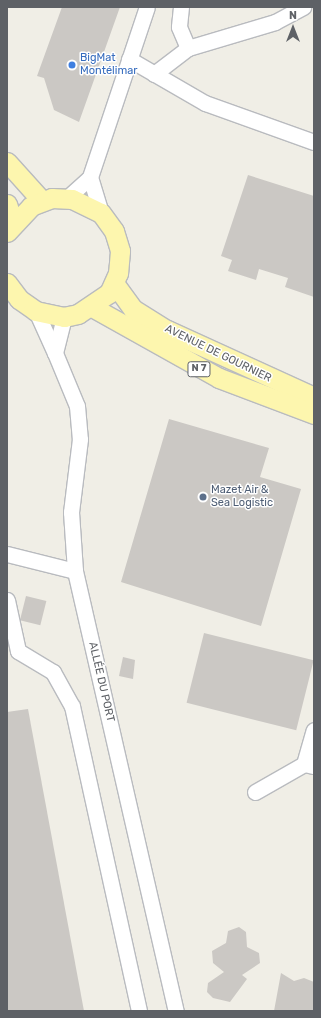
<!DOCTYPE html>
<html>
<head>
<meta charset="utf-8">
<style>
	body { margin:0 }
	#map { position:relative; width:321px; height:1018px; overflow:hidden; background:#f0eee6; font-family:Rubik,sans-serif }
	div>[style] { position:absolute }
	.building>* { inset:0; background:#cbc8c4; transform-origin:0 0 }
	.roads { filter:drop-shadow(1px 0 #b9bbbf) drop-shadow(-1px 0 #b9bbbf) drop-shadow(0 1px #b9bbbf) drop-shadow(0 -1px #b9bbbf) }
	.minor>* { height:15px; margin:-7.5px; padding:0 7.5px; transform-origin:7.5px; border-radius:7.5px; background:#fff }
	.major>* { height:19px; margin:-9.5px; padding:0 9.5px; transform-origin:9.5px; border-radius:9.5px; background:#fdf6ae }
	.dots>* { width:11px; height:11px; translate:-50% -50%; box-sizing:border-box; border:2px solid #fff; border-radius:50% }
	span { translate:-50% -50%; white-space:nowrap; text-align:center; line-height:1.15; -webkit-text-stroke:3px #fff; paint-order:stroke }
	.shield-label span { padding:1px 3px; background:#fff; border:1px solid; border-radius:3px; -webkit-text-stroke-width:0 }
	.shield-label { font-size:10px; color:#5e6166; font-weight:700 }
	.shop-label { font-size:11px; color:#366cbe }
	.left { translate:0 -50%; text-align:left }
	.street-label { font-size:11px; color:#5e6166 }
	.service-label { font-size:11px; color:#4e5e75 }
	.frame { position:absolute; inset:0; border:8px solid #5e6166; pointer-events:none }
	.north { position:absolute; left:273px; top:8px; width:40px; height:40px; -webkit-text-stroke:3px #fff; paint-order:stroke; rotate:0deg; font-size:11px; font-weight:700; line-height:16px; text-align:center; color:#5e6166 }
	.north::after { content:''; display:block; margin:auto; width:14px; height:18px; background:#5e6166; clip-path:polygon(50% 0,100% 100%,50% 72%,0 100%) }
</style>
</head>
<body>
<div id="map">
	<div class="building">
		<i style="clip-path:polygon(62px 7px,120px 7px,79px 122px,54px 110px,44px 78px,37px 76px)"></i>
		<i style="clip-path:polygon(248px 175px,314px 196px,314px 297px,285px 287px,288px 278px,259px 269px,256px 280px,228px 271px,232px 260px,221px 256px)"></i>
		<i style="clip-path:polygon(169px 419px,269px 448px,260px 477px,301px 489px,261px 626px,121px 582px)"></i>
		<i style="left:26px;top:596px;width:21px;height:25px;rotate:14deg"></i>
		<i style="left:204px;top:633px;width:113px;height:72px;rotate:14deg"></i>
		<i style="clip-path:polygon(123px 657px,135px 660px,133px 679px,119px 676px)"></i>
		<i style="clip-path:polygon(28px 709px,84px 1011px,7px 1011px,7px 712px)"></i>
		<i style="clip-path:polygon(239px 927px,246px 932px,247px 947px,259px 953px,260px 963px,242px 975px,247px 979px,230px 1002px,213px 998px,207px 992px,208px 983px,224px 972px,213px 963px,212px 951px,226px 943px,228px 931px)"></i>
		<i style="clip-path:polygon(281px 973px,294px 981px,304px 978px,314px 982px,314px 1011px,274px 1011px)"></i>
	</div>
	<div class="roads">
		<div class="minor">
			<i style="left:181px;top:7px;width:20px;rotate:96deg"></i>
			<i style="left:179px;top:27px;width:23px;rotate:67deg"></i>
			<i style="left:129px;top:59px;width:88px;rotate:30.1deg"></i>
			<i style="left:205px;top:103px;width:116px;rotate:19.7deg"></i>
			<i style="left:154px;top:74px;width:43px;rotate:-37.4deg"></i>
			<i style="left:188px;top:48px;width:91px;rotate:-16.6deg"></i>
			<i style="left:275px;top:22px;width:32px;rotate:-28deg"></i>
			<i style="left:90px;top:177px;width:38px;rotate:73deg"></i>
			<i style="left:67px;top:198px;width:31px;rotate:-42deg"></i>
			<i style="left:90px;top:177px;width:179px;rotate:-71.5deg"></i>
			<i style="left:36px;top:311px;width:46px;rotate:65.7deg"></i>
			<i style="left:55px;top:353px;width:37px;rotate:-76deg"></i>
			<i style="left:55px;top:353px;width:57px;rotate:67.5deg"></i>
			<i style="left:77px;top:406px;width:33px;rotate:85deg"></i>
			<i style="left:80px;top:439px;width:74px;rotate:97deg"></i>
			<i style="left:71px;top:512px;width:59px;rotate:86.1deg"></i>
			<i style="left:75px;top:571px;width:451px;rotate:77.1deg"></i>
			<i style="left:7px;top:554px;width:70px;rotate:14deg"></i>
			<i style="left:7px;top:600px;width:52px;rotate:77.8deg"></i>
			<i style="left:18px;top:651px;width:41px;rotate:31deg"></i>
			<i style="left:53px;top:672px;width:39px;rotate:61deg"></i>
			<i style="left:72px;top:706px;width:312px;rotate:77.6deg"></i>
			<i style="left:313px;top:766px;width:9px;rotate:-167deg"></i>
			<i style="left:304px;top:764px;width:35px;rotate:-74deg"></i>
			<i style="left:255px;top:792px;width:56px;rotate:-29.7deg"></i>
		</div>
		<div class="major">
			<i style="left:7px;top:162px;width:52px;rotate:48.1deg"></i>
			<i style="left:7px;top:204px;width:19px;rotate:72deg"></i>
			<i style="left:7px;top:232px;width:35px;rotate:-47deg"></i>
			<i style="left:31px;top:206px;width:22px;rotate:-21deg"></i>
			<i style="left:52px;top:198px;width:20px;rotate:3deg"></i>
			<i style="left:72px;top:199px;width:32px;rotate:26deg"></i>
			<i style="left:101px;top:213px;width:22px;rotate:54deg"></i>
			<i style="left:114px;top:231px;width:21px;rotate:73deg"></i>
			<i style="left:120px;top:251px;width:22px;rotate:95deg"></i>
			<i style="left:118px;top:273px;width:22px;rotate:114deg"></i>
			<i style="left:109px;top:293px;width:37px;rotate:146deg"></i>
			<i style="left:78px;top:314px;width:14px;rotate:168deg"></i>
			<i style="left:64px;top:317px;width:29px;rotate:-168deg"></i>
			<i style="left:36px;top:311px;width:21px;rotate:-145deg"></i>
			<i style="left:19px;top:299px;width:20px;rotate:-127deg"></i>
			<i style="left:114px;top:283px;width:32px;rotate:54deg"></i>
			<i style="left:133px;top:309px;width:40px;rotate:32deg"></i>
			<i style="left:167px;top:330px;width:162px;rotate:24.5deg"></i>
			<i style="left:92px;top:307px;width:145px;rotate:29.2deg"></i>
			<i style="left:219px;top:378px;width:102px;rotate:20.8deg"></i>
		</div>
	</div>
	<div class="dots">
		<i style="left:72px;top:65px;background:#3f7fe0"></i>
		<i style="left:203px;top:497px;background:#5c6f8a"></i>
	</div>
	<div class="shield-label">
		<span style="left:199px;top:369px">N 7</span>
	</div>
	<div class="shop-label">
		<span class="left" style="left:80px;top:65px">BigMat<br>Montélimar</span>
	</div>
	<div class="street-label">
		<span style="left:218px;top:354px;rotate:26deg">AVENUE DE GOURNIER</span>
		<span style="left:101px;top:682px;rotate:77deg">ALLÉE DU PORT</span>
	</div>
	<div class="service-label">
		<span class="left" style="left:211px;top:497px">Mazet Air &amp;<br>Sea Logistic</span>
	</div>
	<div class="frame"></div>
	<div class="north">N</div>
</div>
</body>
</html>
